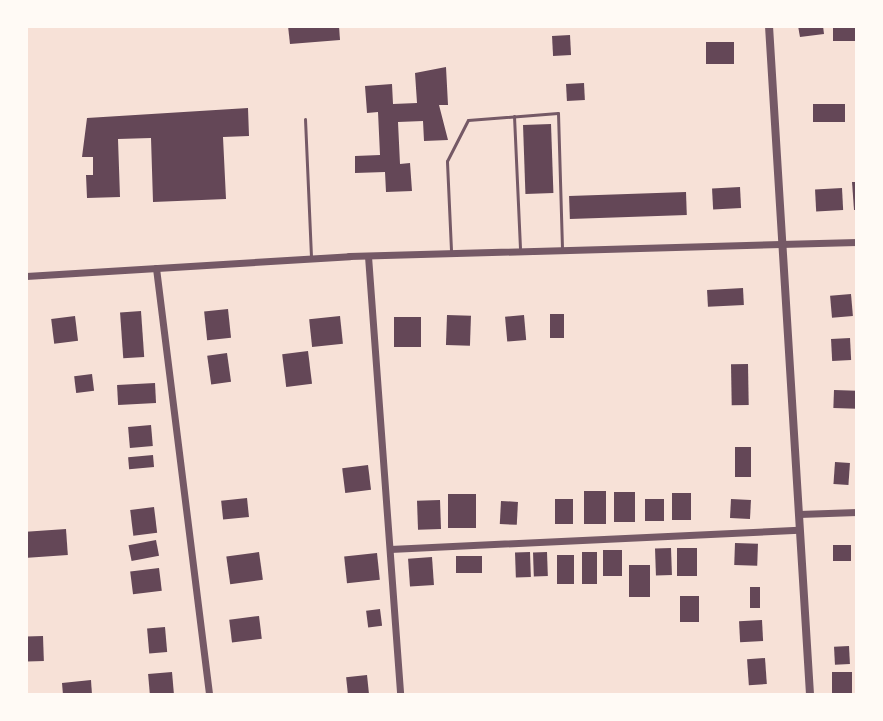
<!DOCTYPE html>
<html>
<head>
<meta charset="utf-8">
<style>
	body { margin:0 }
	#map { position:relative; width:883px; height:721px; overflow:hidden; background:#f7e1d7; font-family:"Source Sans 3",sans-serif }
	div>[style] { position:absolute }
	.building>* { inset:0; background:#644757; transform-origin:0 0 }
	.service>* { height:3px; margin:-1.5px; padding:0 1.5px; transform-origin:1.5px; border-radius:1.5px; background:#755966 }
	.minor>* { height:7px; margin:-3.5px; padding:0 3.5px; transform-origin:3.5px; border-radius:3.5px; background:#755966 }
	.tertiary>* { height:8px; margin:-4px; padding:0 4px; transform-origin:4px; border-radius:4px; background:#755966 }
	span { translate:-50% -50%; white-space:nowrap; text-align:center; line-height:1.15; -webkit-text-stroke:8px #fffaf5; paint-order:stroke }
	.frame { position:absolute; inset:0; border:28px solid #fffaf5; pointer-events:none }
</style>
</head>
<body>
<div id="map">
	<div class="building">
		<i style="clip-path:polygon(288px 26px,339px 26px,340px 40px,290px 44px)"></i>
		<i style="clip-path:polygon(798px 26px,823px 26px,824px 34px,800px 37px)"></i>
		<i style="left:833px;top:26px;width:22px;height:15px"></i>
		<i style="left:570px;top:35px;width:20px;height:18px;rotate:87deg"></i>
		<i style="left:706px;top:42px;width:28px;height:22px"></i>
		<i style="clip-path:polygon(446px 67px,448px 105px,439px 105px,448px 140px,424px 141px,423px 121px,398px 122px,400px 164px,410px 163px,412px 191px,386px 192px,385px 172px,355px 173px,355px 156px,380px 155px,378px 112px,367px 113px,365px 86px,392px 84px,393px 104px,417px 103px,415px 73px)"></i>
		<i style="left:584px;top:83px;width:17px;height:18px;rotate:87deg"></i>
		<i style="left:813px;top:104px;width:32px;height:18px"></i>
		<i style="clip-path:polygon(248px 108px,249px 136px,223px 137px,226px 199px,153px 202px,151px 138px,118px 139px,120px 197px,87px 198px,86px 175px,93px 175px,93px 157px,82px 157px,87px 118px)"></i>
		<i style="left:551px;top:124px;width:69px;height:28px;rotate:88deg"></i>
		<i style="clip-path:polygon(852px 182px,857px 182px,857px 210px,854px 210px)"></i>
		<i style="left:740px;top:187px;width:21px;height:28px;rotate:87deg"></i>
		<i style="left:842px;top:188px;width:22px;height:27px;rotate:87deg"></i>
		<i style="left:686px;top:192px;width:23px;height:117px;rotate:88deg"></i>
		<i style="left:743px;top:288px;width:17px;height:36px;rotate:87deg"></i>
		<i style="left:851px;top:294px;width:22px;height:21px;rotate:85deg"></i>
		<i style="left:228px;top:309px;width:29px;height:24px;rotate:84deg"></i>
		<i style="left:141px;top:311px;width:46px;height:21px;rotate:86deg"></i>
		<i style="left:550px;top:314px;width:14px;height:24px"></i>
		<i style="left:447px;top:315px;width:24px;height:30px;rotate:2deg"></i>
		<i style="left:524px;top:315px;width:25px;height:19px;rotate:85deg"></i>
		<i style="left:75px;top:316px;width:25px;height:24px;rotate:83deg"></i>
		<i style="left:340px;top:316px;width:28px;height:31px;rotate:84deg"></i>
		<i style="left:394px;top:317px;width:27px;height:30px"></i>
		<i style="left:850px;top:338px;width:22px;height:19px;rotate:87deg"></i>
		<i style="left:308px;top:351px;width:33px;height:26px;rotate:83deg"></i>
		<i style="left:227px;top:353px;width:29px;height:20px;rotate:82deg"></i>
		<i style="left:748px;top:364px;width:41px;height:17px;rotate:89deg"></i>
		<i style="left:92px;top:374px;width:17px;height:18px;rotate:83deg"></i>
		<i style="left:155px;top:383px;width:20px;height:38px;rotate:87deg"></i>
		<i style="left:834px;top:390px;width:23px;height:18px;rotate:2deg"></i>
		<i style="left:151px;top:425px;width:21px;height:23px;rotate:85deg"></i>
		<i style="left:735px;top:447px;width:16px;height:30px"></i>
		<i style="left:153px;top:455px;width:12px;height:25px;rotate:85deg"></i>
		<i style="left:835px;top:462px;width:15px;height:22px;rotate:4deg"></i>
		<i style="left:368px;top:465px;width:25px;height:26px;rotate:83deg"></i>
		<i style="left:606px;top:491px;width:33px;height:22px;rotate:90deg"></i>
		<i style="left:614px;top:492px;width:21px;height:30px"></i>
		<i style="left:672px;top:493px;width:19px;height:27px"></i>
		<i style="left:448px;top:494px;width:28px;height:34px"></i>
		<i style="left:247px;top:498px;width:19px;height:26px;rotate:84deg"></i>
		<i style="left:555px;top:499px;width:18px;height:25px"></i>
		<i style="left:664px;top:499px;width:22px;height:19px;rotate:90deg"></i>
		<i style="left:731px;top:499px;width:20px;height:19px;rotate:3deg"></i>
		<i style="left:440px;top:500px;width:29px;height:23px;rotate:88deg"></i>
		<i style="left:501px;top:501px;width:17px;height:23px;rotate:3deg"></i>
		<i style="left:154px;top:507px;width:26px;height:24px;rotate:83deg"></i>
		<i style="left:66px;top:529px;width:26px;height:40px;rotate:86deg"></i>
		<i style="left:156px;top:540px;width:16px;height:28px;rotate:79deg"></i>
		<i style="left:735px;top:543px;width:23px;height:22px;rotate:2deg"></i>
		<i style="left:833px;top:545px;width:18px;height:16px"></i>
		<i style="left:671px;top:548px;width:27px;height:16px;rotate:88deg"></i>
		<i style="left:677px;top:548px;width:20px;height:28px"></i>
		<i style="left:603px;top:550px;width:19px;height:26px"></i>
		<i style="left:259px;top:552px;width:28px;height:33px;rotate:82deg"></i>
		<i style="left:530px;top:552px;width:25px;height:15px;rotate:88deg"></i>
		<i style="left:547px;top:552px;width:24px;height:14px;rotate:88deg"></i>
		<i style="left:582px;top:552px;width:15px;height:32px"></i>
		<i style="left:377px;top:553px;width:27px;height:33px;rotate:84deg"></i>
		<i style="left:557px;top:555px;width:17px;height:29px"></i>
		<i style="left:456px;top:556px;width:26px;height:17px"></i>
		<i style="left:432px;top:557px;width:28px;height:24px;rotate:86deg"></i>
		<i style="left:629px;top:565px;width:21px;height:32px"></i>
		<i style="left:159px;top:568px;width:23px;height:29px;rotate:83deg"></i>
		<i style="left:750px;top:587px;width:10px;height:21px"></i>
		<i style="left:680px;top:596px;width:19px;height:26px"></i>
		<i style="left:380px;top:609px;width:17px;height:14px;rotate:83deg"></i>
		<i style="left:259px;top:616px;width:23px;height:30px;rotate:83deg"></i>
		<i style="left:762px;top:620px;width:21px;height:23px;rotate:87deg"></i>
		<i style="left:165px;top:627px;width:25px;height:18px;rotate:85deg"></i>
		<i style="left:43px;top:636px;width:25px;height:17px;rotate:88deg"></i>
		<i style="left:849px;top:646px;width:18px;height:15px;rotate:87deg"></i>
		<i style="left:765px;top:658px;width:26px;height:18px;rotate:86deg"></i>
		<i style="left:172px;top:672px;width:23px;height:24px;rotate:85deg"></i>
		<i style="left:852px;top:672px;width:23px;height:20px;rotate:90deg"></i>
		<i style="left:367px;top:675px;width:20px;height:21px;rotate:84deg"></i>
		<i style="clip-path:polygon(91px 680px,92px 695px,63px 695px,62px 683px)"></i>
	</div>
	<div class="service">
		<i style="left:514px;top:116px;width:132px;rotate:87.4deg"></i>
		<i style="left:305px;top:119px;width:139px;rotate:87.5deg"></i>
		<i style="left:451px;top:250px;width:89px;rotate:-92.6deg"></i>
		<i style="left:447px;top:161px;width:46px;rotate:-62.9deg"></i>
		<i style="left:468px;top:120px;width:90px;rotate:-4.4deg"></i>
		<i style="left:558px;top:113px;width:135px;rotate:88.3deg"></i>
		<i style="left:26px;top:391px;width:30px;rotate:90deg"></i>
	</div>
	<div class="minor">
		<i style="left:368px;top:256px;width:440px;rotate:85.8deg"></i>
		<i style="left:156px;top:268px;width:430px;rotate:82.9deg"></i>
		<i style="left:26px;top:276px;width:324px;rotate:-3.5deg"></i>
		<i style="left:349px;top:256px;width:508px;rotate:-1.58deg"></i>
		<i style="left:799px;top:514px;width:58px;rotate:-2deg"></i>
		<i style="left:390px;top:549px;width:409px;rotate:-2.7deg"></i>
	</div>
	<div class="tertiary">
		<i style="left:769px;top:26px;width:670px;rotate:86.49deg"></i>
	</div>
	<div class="frame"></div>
</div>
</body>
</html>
